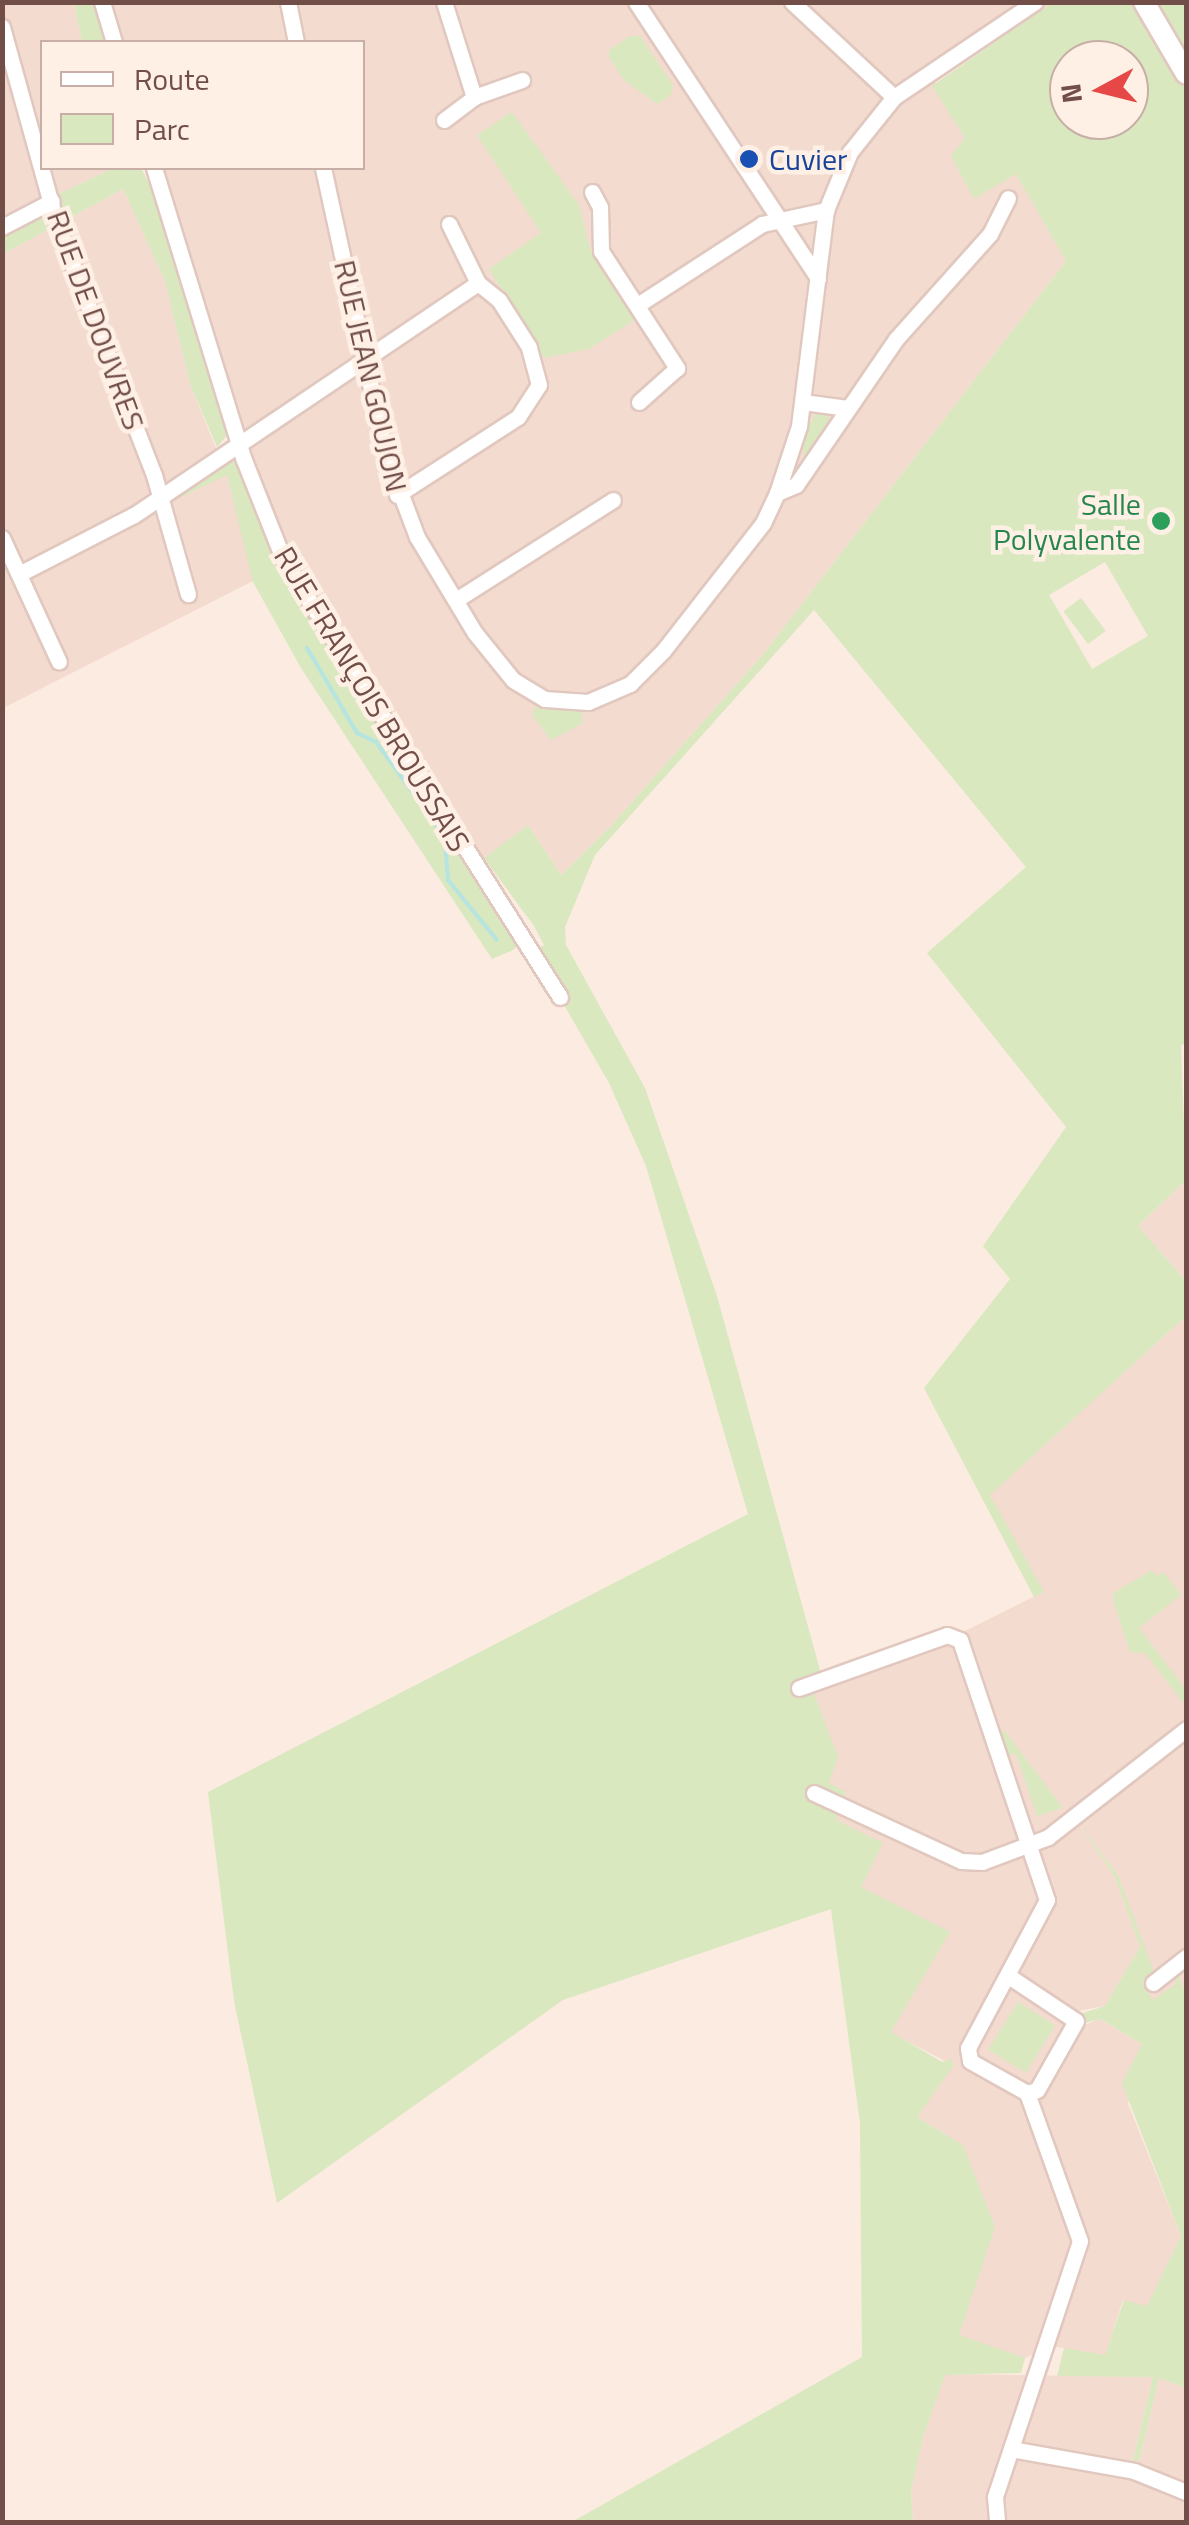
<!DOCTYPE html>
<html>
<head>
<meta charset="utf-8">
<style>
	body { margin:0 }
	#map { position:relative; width:1189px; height:2525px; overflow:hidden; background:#fcebe0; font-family:"Titillium Web",sans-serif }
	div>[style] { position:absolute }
	.residential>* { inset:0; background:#f3dbcf }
	.green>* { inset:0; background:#d9e8bf; transform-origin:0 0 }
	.stream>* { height:4px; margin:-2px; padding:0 2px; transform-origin:2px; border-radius:2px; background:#b5e4e1 }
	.roads { filter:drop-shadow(2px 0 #e1c8bf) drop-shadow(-2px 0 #e1c8bf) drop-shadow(0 2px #e1c8bf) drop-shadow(0 -2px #e1c8bf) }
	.street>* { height:15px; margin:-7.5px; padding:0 7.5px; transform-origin:7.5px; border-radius:7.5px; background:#fff }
	.secondary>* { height:20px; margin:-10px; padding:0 10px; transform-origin:10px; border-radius:10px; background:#fff }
	.dots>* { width:28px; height:28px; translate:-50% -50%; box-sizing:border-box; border:5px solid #fff0e6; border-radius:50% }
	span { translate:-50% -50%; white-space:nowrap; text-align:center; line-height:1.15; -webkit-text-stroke:9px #fff0e6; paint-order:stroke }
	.transit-label { font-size:30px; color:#164399 }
	.left { translate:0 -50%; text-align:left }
	.street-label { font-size:30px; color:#724e48 }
	.leisure-label { font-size:30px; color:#27864d }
	.right { translate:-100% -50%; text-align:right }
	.frame { position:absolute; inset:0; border:5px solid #724e48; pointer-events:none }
	.legend { position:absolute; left:40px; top:40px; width:325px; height:130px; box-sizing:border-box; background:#fff0e6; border:2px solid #c7afa7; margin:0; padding:12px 18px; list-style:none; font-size:30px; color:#724e48 }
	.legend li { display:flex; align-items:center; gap:20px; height:50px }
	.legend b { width:50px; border:2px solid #c7afa7 }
	.north { position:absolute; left:1049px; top:40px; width:100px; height:100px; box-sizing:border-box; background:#fff0e6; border:2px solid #c7afa7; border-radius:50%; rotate:263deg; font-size:28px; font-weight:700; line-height:40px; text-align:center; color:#724e48 }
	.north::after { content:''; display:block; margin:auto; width:35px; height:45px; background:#e54846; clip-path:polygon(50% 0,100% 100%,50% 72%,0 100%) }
</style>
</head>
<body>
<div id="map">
	<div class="residential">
		<i style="clip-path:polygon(3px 3px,74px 3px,82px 42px,42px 42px,42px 168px,114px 168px,3px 220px)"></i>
		<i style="clip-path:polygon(102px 3px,1052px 3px,934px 80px,966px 138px,960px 150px,974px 198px,1016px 173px,1066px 261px,765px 652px,609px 828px,561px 875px,528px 825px,474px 866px,284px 561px,154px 168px,362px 168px,362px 42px,114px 42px)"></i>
		<i style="clip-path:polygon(123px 189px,165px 281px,190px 384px,227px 475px,255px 580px,3px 708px,3px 254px)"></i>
		<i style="clip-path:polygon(1186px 1180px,1186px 1281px,1138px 1226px)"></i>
		<i style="clip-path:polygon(1186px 1316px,1186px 1997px,1179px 1974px,1176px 1985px,1152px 2001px,1143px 1981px,1153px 1972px,1118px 1875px,1079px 1824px,1115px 1877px,1140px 1947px,1105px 2006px,1072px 2012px,1076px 2029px,1099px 2019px,1142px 2044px,1128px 2104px,1181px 2236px,1147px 2307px,1123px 2300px,1105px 2356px,1052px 2346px,1025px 2358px,959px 2336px,963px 2145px,917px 2117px,953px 2065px,891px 2033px,861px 1887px,835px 1820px,843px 1803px,829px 1783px,837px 1757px,810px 1685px,955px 1636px,1043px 1592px,989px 1495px)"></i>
		<i style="clip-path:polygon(945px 2374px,1153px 2377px,1133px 2460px,1139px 2461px,1159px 2378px,1186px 2388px,1186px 2522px,913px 2522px,911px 2491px,923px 2438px)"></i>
	</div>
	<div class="green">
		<i style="clip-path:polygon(74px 3px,96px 3px,109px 42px,82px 42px)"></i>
		<i style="clip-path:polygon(evenodd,1052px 3px,1134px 3px,1186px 89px,1186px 1042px,1181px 1046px,1186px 1180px,1138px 1226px,1186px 1281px,1186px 1316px,990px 1495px,1044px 1592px,1034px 1597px,924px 1388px,1010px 1279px,983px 1246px,1066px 1127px,927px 953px,1026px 867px,814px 610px,595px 855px,565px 927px,566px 945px,645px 1088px,717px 1296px,823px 1681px,811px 1686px,838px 1757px,829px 1783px,846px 1792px,836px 1820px,883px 1843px,861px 1887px,950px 1932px,891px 2032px,942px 2062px,951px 2059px,954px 2065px,917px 2117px,963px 2145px,995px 2227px,959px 2335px,1025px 2358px,1021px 2373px,945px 2375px,923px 2438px,911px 2491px,913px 2522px,572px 2522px,862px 2357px,860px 2123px,831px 1909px,563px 2000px,277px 2203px,234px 2001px,208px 1792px,748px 1514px,646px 1166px,609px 1083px,533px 951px,544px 945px,534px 926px,484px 858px,528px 825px,561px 875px,609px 828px,765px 652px,1066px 261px,1016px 174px,974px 199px,951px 156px,965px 138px,932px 86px,1052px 3px,1069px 60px,1129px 60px,1129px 120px,1069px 120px,1069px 60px,1052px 3px,1105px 562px,1148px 636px,1092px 669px,1049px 595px,1105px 562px)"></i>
		<i style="clip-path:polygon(1153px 3px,1186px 3px,1186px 60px)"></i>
		<i style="clip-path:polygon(630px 36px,640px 36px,673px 85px,671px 95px,657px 104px,624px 80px,609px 57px,609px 50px)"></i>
		<i style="clip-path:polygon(512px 112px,579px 205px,590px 249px,634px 320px,589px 349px,544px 358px,489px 269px,541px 233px,477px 135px)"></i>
		<i style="clip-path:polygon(114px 168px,141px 168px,153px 191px,230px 432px,217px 447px,190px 384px,165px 281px,123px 189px,3px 254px,3px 220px)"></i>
		<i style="clip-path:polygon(818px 410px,834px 422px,803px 464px,805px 432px)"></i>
		<i style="clip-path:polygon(232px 457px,298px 602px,503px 919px,519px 945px,513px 950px,492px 959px,301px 668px,253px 582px,227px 475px,169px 503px)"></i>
		<i style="left:1081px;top:598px;width:41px;height:22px;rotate:53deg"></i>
		<i style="clip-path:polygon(536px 705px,582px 712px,583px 723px,551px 740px,532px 715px)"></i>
		<i style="clip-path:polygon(1152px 1570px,1157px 1576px,1163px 1572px,1181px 1595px,1139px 1628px,1186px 1690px,1186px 1706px,1145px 1653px,1130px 1652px,1113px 1600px,1113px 1593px)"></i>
		<i style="clip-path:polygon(1004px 1730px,1060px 1804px,1062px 1808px,1037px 1816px,1016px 1753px,1004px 1757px,997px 1735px)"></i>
		<i style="clip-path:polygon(1079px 1824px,1118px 1875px,1154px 1972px,1143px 1981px,1152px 2000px,1175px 1985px,1178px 1972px,1186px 1997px,1186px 2388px,1159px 2378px,1139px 2461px,1133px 2460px,1153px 2377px,1057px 2376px,1064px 2348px,1105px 2355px,1124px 2300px,1147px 2306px,1181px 2236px,1122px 2083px,1142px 2044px,1100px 2019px,1085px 2023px,1083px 2013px,1105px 2006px,1140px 1947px,1115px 1877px)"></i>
		<i style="left:1018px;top:2002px;width:44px;height:56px;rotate:32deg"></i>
	</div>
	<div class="stream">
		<i style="left:307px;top:648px;width:99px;rotate:59.5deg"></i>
		<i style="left:357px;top:733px;width:21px;rotate:25deg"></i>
		<i style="left:376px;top:742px;width:82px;rotate:54deg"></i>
		<i style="left:435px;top:824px;width:19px;rotate:58deg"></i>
		<i style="left:445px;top:840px;width:40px;rotate:85.7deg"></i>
		<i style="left:448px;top:880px;width:77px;rotate:50.8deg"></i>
	</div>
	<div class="roads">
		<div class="street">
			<i style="left:102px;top:2px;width:42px;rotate:73.3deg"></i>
			<i style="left:288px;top:2px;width:41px;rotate:78.7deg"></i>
			<i style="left:444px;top:2px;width:100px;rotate:72.5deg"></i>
			<i style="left:636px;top:2px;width:331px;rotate:56.6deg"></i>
			<i style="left:792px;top:2px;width:139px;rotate:43deg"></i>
			<i style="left:2px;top:27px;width:205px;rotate:74.5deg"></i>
			<i style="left:57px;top:225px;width:268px;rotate:68.8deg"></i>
			<i style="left:154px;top:475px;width:124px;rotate:74.1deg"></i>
			<i style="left:444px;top:120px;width:38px;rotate:-37deg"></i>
			<i style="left:474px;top:97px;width:51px;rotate:-19.5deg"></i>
			<i style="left:154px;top:168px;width:306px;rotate:72.9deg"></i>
			<i style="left:244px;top:460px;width:109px;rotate:68.4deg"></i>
			<i style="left:284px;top:561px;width:516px;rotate:57.67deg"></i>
			<i style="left:323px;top:168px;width:291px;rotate:77.7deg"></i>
			<i style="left:385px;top:452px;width:91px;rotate:69.4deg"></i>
			<i style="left:417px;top:537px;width:112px;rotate:58.9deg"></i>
			<i style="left:475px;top:633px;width:60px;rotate:51deg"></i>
			<i style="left:513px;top:680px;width:37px;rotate:31deg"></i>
			<i style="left:545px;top:699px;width:43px;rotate:4deg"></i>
			<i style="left:588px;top:702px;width:46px;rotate:-23.2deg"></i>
			<i style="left:630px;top:684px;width:47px;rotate:-45deg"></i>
			<i style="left:663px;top:651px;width:162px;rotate:-52deg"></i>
			<i style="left:763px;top:523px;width:33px;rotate:-65deg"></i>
			<i style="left:777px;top:493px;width:71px;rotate:-71.8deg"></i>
			<i style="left:799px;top:426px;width:218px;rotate:-82.9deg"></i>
			<i style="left:826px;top:210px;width:63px;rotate:-67.5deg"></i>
			<i style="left:850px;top:152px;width:70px;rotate:-51.3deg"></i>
			<i style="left:894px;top:97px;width:170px;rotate:-34deg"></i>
			<i style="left:592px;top:192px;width:17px;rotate:62deg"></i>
			<i style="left:600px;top:207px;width:44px;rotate:88.7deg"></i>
			<i style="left:601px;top:251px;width:140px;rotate:57deg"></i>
			<i style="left:677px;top:368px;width:51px;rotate:138.2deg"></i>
			<i style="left:449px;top:224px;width:66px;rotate:63.8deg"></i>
			<i style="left:2px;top:227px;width:56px;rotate:-27.5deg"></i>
			<i style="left:639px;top:304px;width:147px;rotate:-33deg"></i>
			<i style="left:762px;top:224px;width:66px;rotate:-12.3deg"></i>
			<i style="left:803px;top:402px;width:45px;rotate:7.6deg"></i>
			<i style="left:777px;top:493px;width:21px;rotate:-23deg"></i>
			<i style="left:796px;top:485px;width:177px;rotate:-55.6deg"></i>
			<i style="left:896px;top:339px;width:141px;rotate:-48.2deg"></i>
			<i style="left:990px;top:234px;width:40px;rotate:-63.4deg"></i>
			<i style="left:397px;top:495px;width:144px;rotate:-32.8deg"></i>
			<i style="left:518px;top:417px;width:38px;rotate:-57deg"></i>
			<i style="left:539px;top:385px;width:39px;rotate:-105deg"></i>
			<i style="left:529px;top:347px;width:56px;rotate:-122.6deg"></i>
			<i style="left:499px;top:300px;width:27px;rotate:-141deg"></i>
			<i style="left:2px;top:538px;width:136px;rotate:65.3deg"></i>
			<i style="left:19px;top:574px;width:129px;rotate:-27.2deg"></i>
			<i style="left:134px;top:515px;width:415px;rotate:-34deg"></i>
			<i style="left:456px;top:600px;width:186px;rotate:-32.5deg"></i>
			<i style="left:799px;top:1688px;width:157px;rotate:-19.7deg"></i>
			<i style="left:947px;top:1635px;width:14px;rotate:21deg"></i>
			<i style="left:960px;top:1640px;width:274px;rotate:71.5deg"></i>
			<i style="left:1047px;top:1900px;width:168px;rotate:118.1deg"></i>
			<i style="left:968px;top:2048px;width:13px;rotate:81deg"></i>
			<i style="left:970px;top:2061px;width:65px;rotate:29.3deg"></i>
			<i style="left:1027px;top:2093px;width:157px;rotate:70.3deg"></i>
			<i style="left:1080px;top:2241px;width:270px;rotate:108.4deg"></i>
			<i style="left:995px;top:2497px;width:25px;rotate:85deg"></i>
			<i style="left:814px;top:1793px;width:162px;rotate:24.8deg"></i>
			<i style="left:961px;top:1861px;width:21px;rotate:3deg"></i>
			<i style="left:982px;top:1862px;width:71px;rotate:-20.7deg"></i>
			<i style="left:1048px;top:1837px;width:175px;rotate:-38deg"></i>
			<i style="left:1010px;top:1977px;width:79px;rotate:33.7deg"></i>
			<i style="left:1076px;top:2021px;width:79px;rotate:119.5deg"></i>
			<i style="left:1037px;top:2090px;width:10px;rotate:163deg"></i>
			<i style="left:1153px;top:1983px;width:42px;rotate:-38.2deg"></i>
			<i style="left:1011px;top:2449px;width:125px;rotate:10.1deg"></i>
			<i style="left:1134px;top:2471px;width:56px;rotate:22deg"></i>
		</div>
		<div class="secondary">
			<i style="left:1144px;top:2px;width:83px;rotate:59.7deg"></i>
		</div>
	</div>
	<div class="dots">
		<i style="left:749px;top:159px;background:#1a4fb4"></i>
		<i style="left:1161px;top:521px;background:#2e9e5b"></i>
	</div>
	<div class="transit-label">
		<span class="left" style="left:769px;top:159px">Cuvier</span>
	</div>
	<div class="street-label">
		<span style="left:96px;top:320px;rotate:70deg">RUE DE DOUVRES</span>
		<span style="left:371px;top:376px;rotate:77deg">RUE JEAN GOUJON</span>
		<span style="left:372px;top:699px;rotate:59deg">RUE FRANÇOIS BROUSSAIS</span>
	</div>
	<div class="leisure-label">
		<span class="right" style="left:1141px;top:521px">Salle<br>Polyvalente</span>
	</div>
	<div class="frame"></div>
	<ul class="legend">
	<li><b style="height:12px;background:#fff"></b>Route</li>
	<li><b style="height:28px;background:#d9e8bf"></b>Parc</li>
	</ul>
	<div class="north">N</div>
</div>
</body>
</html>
